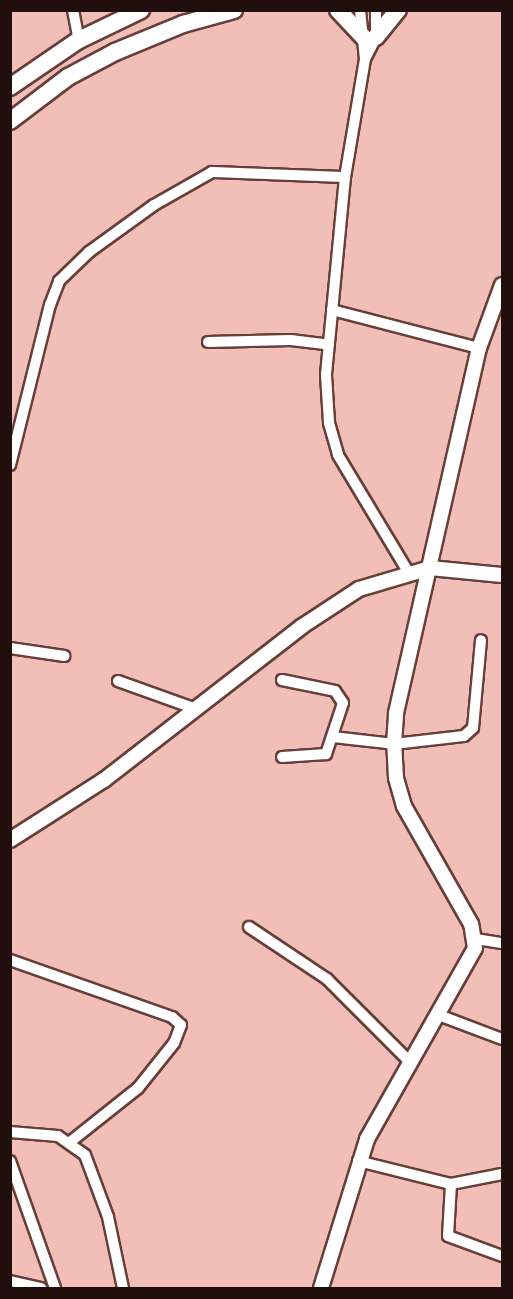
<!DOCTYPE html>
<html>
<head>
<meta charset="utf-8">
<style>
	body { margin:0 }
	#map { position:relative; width:513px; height:1299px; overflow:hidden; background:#f1bfb7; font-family:Commissioner,sans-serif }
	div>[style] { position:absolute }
	.roads { filter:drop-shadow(2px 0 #673e38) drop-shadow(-2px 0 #673e38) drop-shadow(0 2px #673e38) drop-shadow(0 -2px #673e38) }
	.minor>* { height:10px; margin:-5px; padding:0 5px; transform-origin:5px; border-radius:5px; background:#fff }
	.tertiary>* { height:14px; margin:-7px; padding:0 7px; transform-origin:7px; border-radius:7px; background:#fff }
	.primary>* { height:16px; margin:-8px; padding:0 8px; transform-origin:8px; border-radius:8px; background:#fff }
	span { translate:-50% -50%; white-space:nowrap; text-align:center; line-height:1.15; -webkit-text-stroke:6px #fde8e4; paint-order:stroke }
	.frame { position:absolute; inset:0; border:12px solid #200f0d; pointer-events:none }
</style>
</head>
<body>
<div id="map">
	<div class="roads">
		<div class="minor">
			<i style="left:73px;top:10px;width:31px;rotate:79deg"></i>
			<i style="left:360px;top:10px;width:49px;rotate:84.2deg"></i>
			<i style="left:365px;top:59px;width:120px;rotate:99.6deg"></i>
			<i style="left:345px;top:177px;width:199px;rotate:95.5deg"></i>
			<i style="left:326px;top:375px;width:48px;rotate:86.4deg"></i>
			<i style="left:329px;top:423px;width:33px;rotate:74deg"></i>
			<i style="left:338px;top:455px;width:138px;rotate:59deg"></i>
			<i style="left:365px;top:59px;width:25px;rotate:-63deg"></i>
			<i style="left:376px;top:37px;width:27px;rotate:-90deg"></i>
			<i style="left:332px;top:310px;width:152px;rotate:14.5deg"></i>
			<i style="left:208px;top:342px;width:83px;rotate:-1.4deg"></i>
			<i style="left:291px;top:340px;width:38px;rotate:7deg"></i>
			<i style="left:10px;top:465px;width:165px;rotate:-76deg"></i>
			<i style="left:50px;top:305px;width:26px;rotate:-69deg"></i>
			<i style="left:59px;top:281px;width:42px;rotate:-44deg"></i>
			<i style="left:89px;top:252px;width:80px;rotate:-35.9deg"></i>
			<i style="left:154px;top:205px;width:67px;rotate:-29.6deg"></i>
			<i style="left:212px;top:172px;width:133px;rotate:2.2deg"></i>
			<i style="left:10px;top:648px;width:55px;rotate:8.4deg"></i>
			<i style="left:282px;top:680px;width:54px;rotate:11.7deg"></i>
			<i style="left:335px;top:691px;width:14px;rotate:56deg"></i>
			<i style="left:343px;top:703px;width:54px;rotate:108.4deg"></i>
			<i style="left:326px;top:754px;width:44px;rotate:176.1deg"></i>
			<i style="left:118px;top:681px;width:83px;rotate:19.7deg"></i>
			<i style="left:333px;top:737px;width:61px;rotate:6.5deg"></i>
			<i style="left:394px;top:744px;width:70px;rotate:-6.5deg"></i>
			<i style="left:464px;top:736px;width:12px;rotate:-42deg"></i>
			<i style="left:473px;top:728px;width:88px;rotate:-84.8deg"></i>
			<i style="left:249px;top:927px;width:94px;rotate:33.7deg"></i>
			<i style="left:327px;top:979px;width:115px;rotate:45deg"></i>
			<i style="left:476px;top:939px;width:26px;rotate:9deg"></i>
			<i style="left:10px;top:960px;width:172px;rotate:19.4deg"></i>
			<i style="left:172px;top:1017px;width:12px;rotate:42deg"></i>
			<i style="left:181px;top:1025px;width:19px;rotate:111deg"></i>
			<i style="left:174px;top:1043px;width:58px;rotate:128.7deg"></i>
			<i style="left:138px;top:1088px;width:87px;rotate:141.5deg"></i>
			<i style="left:436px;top:1014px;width:71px;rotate:20.7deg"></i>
			<i style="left:10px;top:1132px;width:48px;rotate:4.8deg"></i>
			<i style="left:58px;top:1136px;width:33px;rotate:35deg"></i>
			<i style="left:85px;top:1155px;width:66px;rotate:69.6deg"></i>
			<i style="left:108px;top:1217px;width:73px;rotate:78.1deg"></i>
			<i style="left:10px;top:1161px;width:135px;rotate:70.5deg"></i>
			<i style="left:358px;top:1161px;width:96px;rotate:13.9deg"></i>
			<i style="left:451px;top:1184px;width:52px;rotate:-11.1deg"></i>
			<i style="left:451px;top:1184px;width:52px;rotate:93.3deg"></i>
			<i style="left:448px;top:1236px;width:58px;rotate:20.3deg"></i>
			<i style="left:10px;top:1281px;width:32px;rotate:13deg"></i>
		</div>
		<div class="tertiary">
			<i style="left:10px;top:840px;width:112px;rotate:-32.6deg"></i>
			<i style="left:104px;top:780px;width:249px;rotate:-37.8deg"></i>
			<i style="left:301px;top:627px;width:69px;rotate:-33.2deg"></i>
			<i style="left:359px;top:589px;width:74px;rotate:-16.5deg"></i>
			<i style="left:430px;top:568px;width:72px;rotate:5.6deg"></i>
			<i style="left:321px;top:1288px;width:156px;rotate:-72.8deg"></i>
			<i style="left:367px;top:1139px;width:219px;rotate:-60.5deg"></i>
			<i style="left:475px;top:948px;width:24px;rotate:-99deg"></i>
			<i style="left:471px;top:924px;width:136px;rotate:-119.6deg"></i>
			<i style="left:404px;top:806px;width:29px;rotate:-106deg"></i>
			<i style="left:396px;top:778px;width:34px;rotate:-93deg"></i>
			<i style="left:394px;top:744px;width:31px;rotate:-86deg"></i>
			<i style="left:396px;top:713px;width:374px;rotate:-77.2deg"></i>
			<i style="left:479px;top:348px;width:67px;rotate:-69.9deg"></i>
		</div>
		<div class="primary">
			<i style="left:338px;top:10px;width:38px;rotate:47deg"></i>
			<i style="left:376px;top:37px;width:35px;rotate:-51deg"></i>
			<i style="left:10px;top:87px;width:83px;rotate:-34.3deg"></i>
			<i style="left:79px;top:40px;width:69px;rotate:-25.8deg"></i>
			<i style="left:10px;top:121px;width:73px;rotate:-37.2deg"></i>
			<i style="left:68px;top:77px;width:53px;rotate:-28deg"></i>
			<i style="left:115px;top:52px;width:74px;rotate:-22.4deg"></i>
			<i style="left:183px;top:24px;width:53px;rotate:-15.4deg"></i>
		</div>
	</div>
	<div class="frame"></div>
</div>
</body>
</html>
